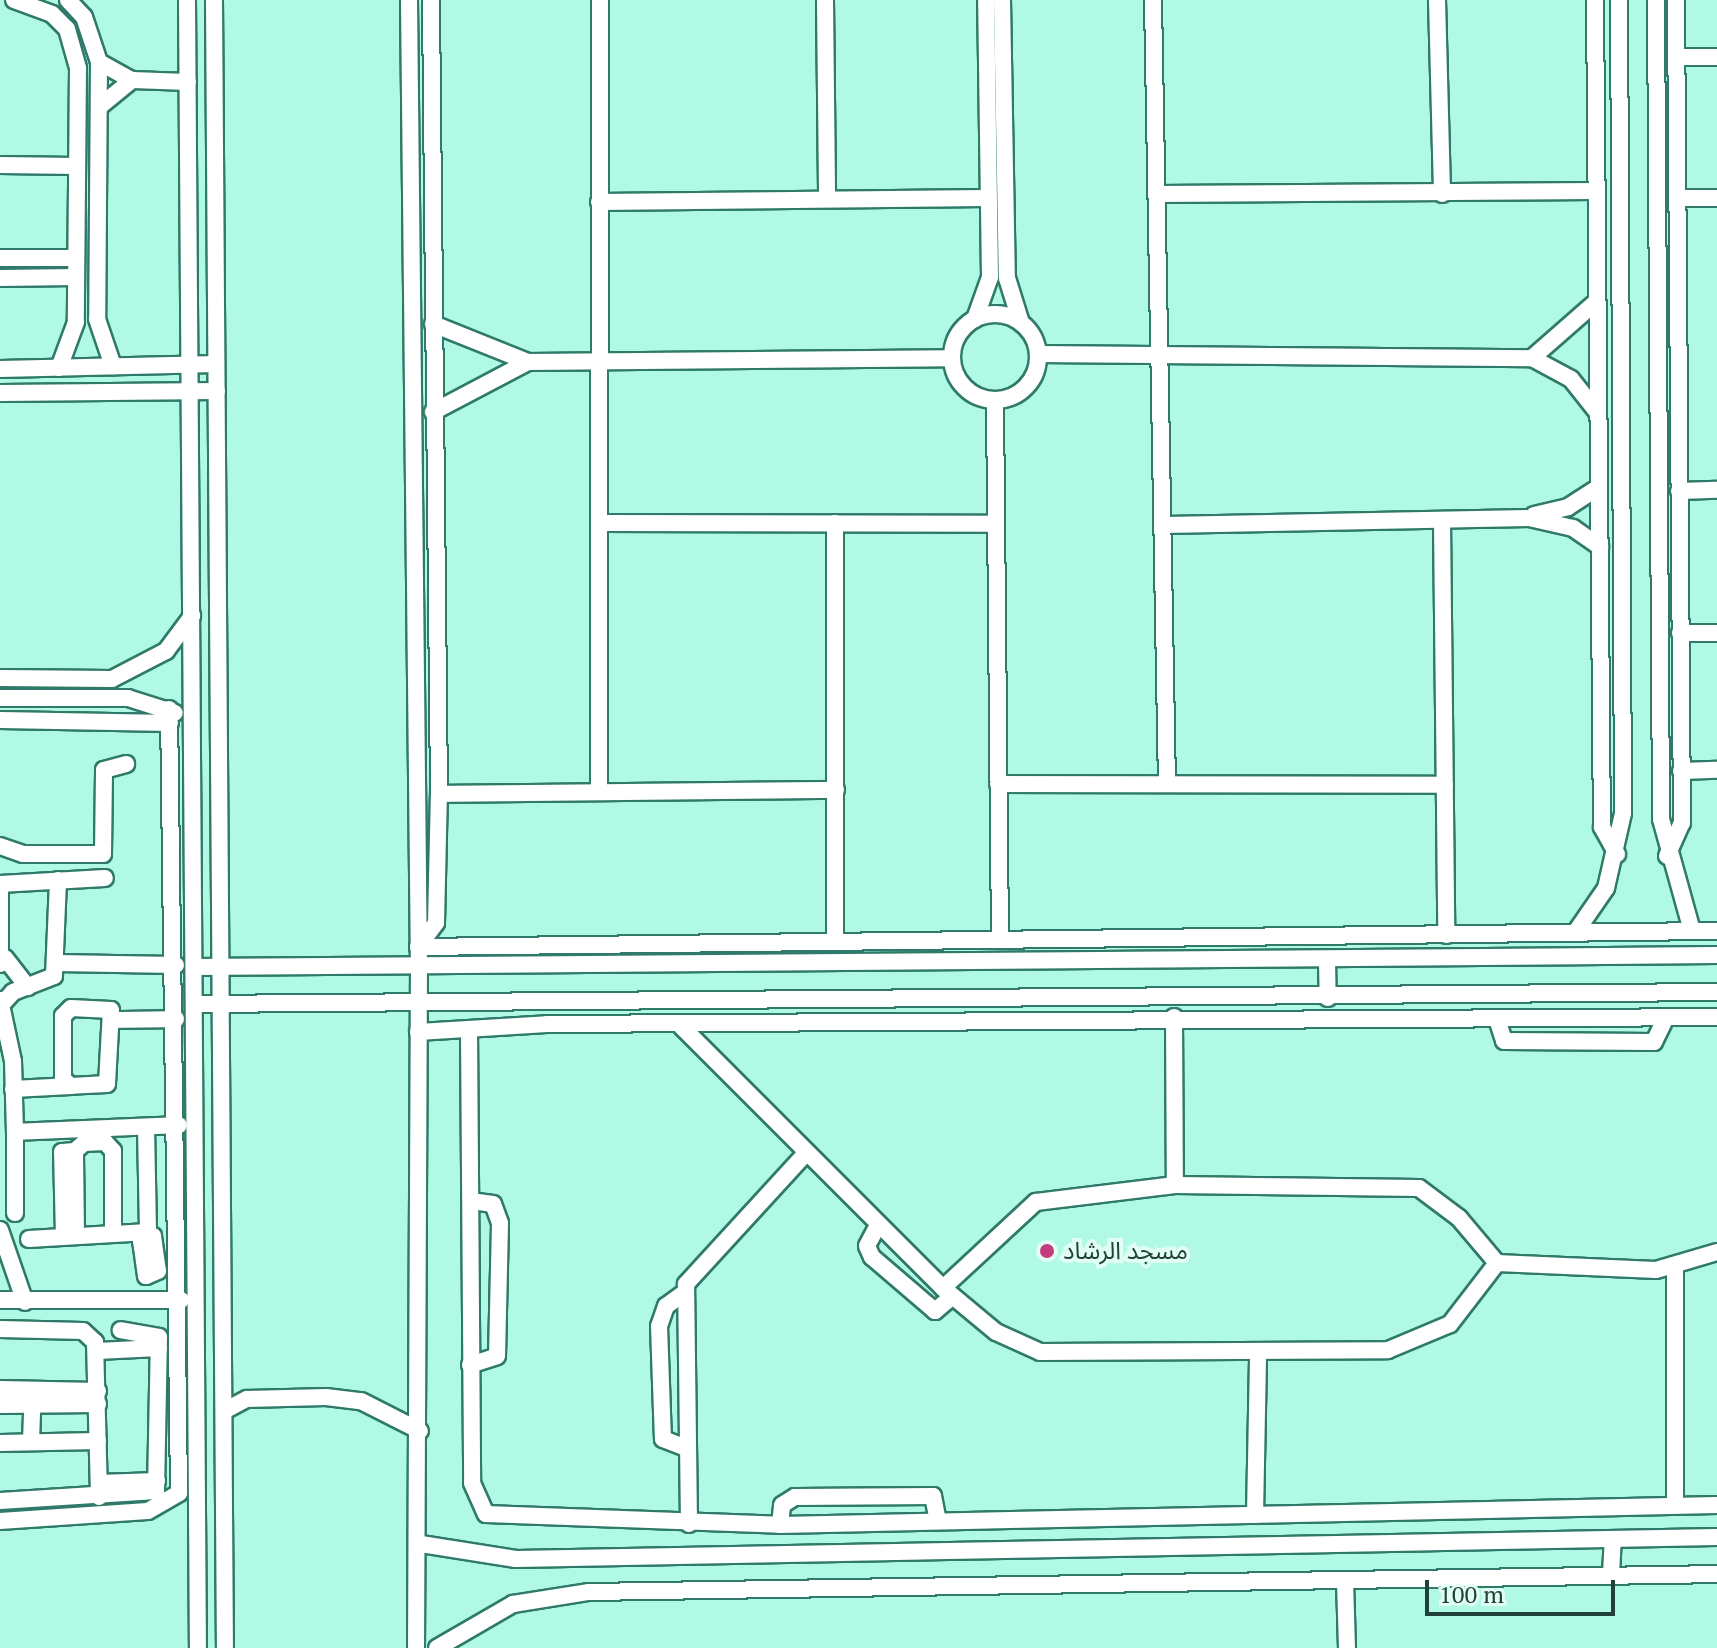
<!DOCTYPE html>
<html>
<head>
<meta charset="utf-8">
<style>
	body { margin:0 }
	#map { position:relative; width:1717px; height:1648px; overflow:hidden; background:#b0fae5; font-family:"PT Serif","Noto Sans Arabic",serif }
	div>[style] { position:absolute }
	.roads { filter:drop-shadow(2px 0 #2f7a68) drop-shadow(-2px 0 #2f7a68) drop-shadow(0 2px #2f7a68) drop-shadow(0 -2px #2f7a68) }
	.minor>* { height:16px; margin:-8px; padding:0 8px; transform-origin:8px; border-radius:8px; background:#fff }
	.minor>.ring { margin:-8px; padding:0; box-sizing:content-box; background:none; border:16px solid #fff; border-radius:50% }
	.dots>* { width:22px; height:22px; translate:-50% -50%; box-sizing:border-box; border:4px solid #e1fdf4; border-radius:50% }
	span { translate:-50% -50%; white-space:nowrap; text-align:center; line-height:1.15; -webkit-text-stroke:8px #e1fdf4; paint-order:stroke }
	.poi-label { font-size:24px; color:#214038 }
	.left { translate:0 -50%; text-align:left }
	.scale { position:absolute; left:1425px; top:1580px; width:190px; height:36px; box-sizing:border-box; border:4px solid #214038; border-top:0; padding-left:10px; font-size:24px; line-height:28px; white-space:nowrap; color:#214038; -webkit-text-stroke:6px #e1fdf4; paint-order:stroke }
</style>
</head>
<body>
<div id="map">
	<div class="roads">
		<div class="minor">
			<i style="left:14px;top:0;width:40px;rotate:20.2deg"></i>
			<i style="left:52px;top:14px;width:21px;rotate:45deg"></i>
			<i style="left:67px;top:29px;width:41px;rotate:74.2deg"></i>
			<i style="left:78px;top:68px;width:254px;rotate:90.5deg"></i>
			<i style="left:76px;top:322px;width:49px;rotate:110.3deg"></i>
			<i style="left:68px;top:0;width:23px;rotate:47deg"></i>
			<i style="left:84px;top:17px;width:47px;rotate:71.6deg"></i>
			<i style="left:99px;top:62px;width:257px;rotate:90.4deg"></i>
			<i style="left:97px;top:319px;width:50px;rotate:71.2deg"></i>
			<i style="left:187px;top:0;width:1648px;rotate:89.62deg"></i>
			<i style="left:214px;top:0;width:1648px;rotate:89.62deg"></i>
			<i style="left:409px;top:0;width:965px;rotate:89.41deg"></i>
			<i style="left:419px;top:965px;width:683px;rotate:90.25deg"></i>
			<i style="left:825px;top:0;width:196px;rotate:89.4deg"></i>
			<i style="left:1002px;top:0;width:278px;rotate:89deg"></i>
			<i style="left:1007px;top:278px;width:47px;rotate:72.7deg"></i>
			<i style="left:1153px;top:0;width:784px;rotate:88.98deg"></i>
			<i style="left:1437px;top:0;width:194px;rotate:88.5deg"></i>
			<i style="left:1595px;top:0;width:827px;rotate:89.52deg"></i>
			<i style="left:1602px;top:827px;width:31px;rotate:61deg"></i>
			<i style="left:1656px;top:0;width:819px;rotate:89.65deg"></i>
			<i style="left:1661px;top:819px;width:116px;rotate:74.5deg"></i>
			<i style="left:1676px;top:57px;width:41px"></i>
			<i style="left:99px;top:62px;width:38px;rotate:29deg"></i>
			<i style="left:132px;top:80px;width:56px;rotate:2deg"></i>
			<i style="left:99px;top:107px;width:43px;rotate:-39.3deg"></i>
			<i style="left:0;top:165px;width:77px;rotate:0.7deg"></i>
			<i style="left:1159px;top:194px;width:437px;rotate:-0.4deg"></i>
			<i style="left:1677px;top:198px;width:40px"></i>
			<i style="left:599px;top:202px;width:389px;rotate:-0.6deg"></i>
			<i style="left:0;top:258px;width:76px"></i>
			<i style="left:0;top:278px;width:76px;rotate:-0.8deg"></i>
			<i class="ring" style="left:952px;top:314px;width:70px;height:70px"></i>
			<i style="left:975px;top:319px;width:45px;rotate:-70.3deg"></i>
			<i style="left:990px;top:277px;width:277px;rotate:-90.8deg"></i>
			<i style="left:433px;top:324px;width:102px;rotate:21.8deg"></i>
			<i style="left:528px;top:362px;width:423px;rotate:-0.5deg"></i>
			<i style="left:1038px;top:354px;width:494px;rotate:0.5deg"></i>
			<i style="left:1532px;top:358px;width:44px;rotate:28.3deg"></i>
			<i style="left:1571px;top:379px;width:43px;rotate:51.5deg"></i>
			<i style="left:1532px;top:358px;width:86px;rotate:-41.2deg"></i>
			<i style="left:0;top:369px;width:216px;rotate:-1.3deg"></i>
			<i style="left:0;top:393px;width:217px;rotate:-0.5deg"></i>
			<i style="left:995px;top:401px;width:537px;rotate:89.47deg"></i>
			<i style="left:433px;top:412px;width:107px;rotate:-27.8deg"></i>
			<i style="left:1679px;top:491px;width:38px;rotate:-2deg"></i>
			<i style="left:1534px;top:515px;width:35px;rotate:-13deg"></i>
			<i style="left:1568px;top:507px;width:37px;rotate:-33deg"></i>
			<i style="left:1442px;top:521px;width:414px;rotate:89.4deg"></i>
			<i style="left:599px;top:523px;width:397px;rotate:0.1deg"></i>
			<i style="left:1165px;top:525px;width:364px;rotate:-1.1deg"></i>
			<i style="left:1529px;top:518px;width:45px;rotate:12.8deg"></i>
			<i style="left:1573px;top:528px;width:33px;rotate:35deg"></i>
			<i style="left:1680px;top:633px;width:37px"></i>
			<i style="left:0;top:678px;width:112px;rotate:0.5deg"></i>
			<i style="left:112px;top:679px;width:61px;rotate:-27.4deg"></i>
			<i style="left:166px;top:651px;width:44px;rotate:-53.4deg"></i>
			<i style="left:0;top:698px;width:128px"></i>
			<i style="left:128px;top:698px;width:49px;rotate:17.7deg"></i>
			<i style="left:0;top:720px;width:170px;rotate:1deg"></i>
			<i style="left:1681px;top:771px;width:36px;rotate:-2deg"></i>
			<i style="left:998px;top:784px;width:447px;rotate:0.1deg"></i>
			<i style="left:599px;top:792px;width:792px;rotate:-89.93deg"></i>
			<i style="left:439px;top:794px;width:397px;rotate:-0.6deg"></i>
			<i style="left:0;top:846px;width:24px;rotate:19deg"></i>
			<i style="left:23px;top:854px;width:80px"></i>
			<i style="left:103px;top:854px;width:84px;rotate:-89.3deg"></i>
			<i style="left:104px;top:770px;width:23px;rotate:-15deg"></i>
			<i style="left:1667px;top:856px;width:36px;rotate:-66deg"></i>
			<i style="left:1682px;top:823px;width:823px;rotate:-90.42deg"></i>
			<i style="left:0;top:884px;width:105px;rotate:-3.3deg"></i>
			<i style="left:0;top:891px;width:73px;rotate:90deg"></i>
			<i style="left:1575px;top:933px;width:55px;rotate:-55.4deg"></i>
			<i style="left:1606px;top:888px;width:77px;rotate:-77.2deg"></i>
			<i style="left:1623px;top:813px;width:813px;rotate:-90.28deg"></i>
			<i style="left:835px;top:942px;width:419px;rotate:-90deg"></i>
			<i style="left:418px;top:947px;width:1299px;rotate:-0.71deg"></i>
			<i style="left:418px;top:947px;width:30px;rotate:-53deg"></i>
			<i style="left:436px;top:923px;width:129px;rotate:-88.7deg"></i>
			<i style="left:439px;top:794px;width:794px;rotate:-90.58deg"></i>
			<i style="left:5px;top:958px;width:37px;rotate:52deg"></i>
			<i style="left:1327px;top:959px;width:39px;rotate:89deg"></i>
			<i style="left:56px;top:963px;width:120px;rotate:1deg"></i>
			<i style="left:195px;top:967px;width:1522px;rotate:-0.45deg"></i>
			<i style="left:0;top:1000px;width:62px;rotate:78deg"></i>
			<i style="left:13px;top:1061px;width:71px;rotate:88.4deg"></i>
			<i style="left:15px;top:1132px;width:164px;rotate:-2.4deg"></i>
			<i style="left:2px;top:1004px;width:16px;rotate:-47deg"></i>
			<i style="left:13px;top:992px;width:44px;rotate:-21.3deg"></i>
			<i style="left:54px;top:976px;width:96px;rotate:-87.6deg"></i>
			<i style="left:194px;top:1004px;width:1523px;rotate:-0.45deg"></i>
			<i style="left:71px;top:1008px;width:40px;rotate:2.9deg"></i>
			<i style="left:111px;top:1010px;width:74px;rotate:93.1deg"></i>
			<i style="left:107px;top:1084px;width:36px;rotate:177deg"></i>
			<i style="left:71px;top:1086px;width:11px;rotate:-139deg"></i>
			<i style="left:63px;top:1079px;width:63px;rotate:-90deg"></i>
			<i style="left:63px;top:1016px;width:11px;rotate:-45deg"></i>
			<i style="left:1174px;top:1017px;width:168px;rotate:89.7deg"></i>
			<i style="left:1497px;top:1019px;width:23px;rotate:72deg"></i>
			<i style="left:1504px;top:1041px;width:150px;rotate:0.4deg"></i>
			<i style="left:1654px;top:1042px;width:25px;rotate:-64deg"></i>
			<i style="left:113px;top:1020px;width:63px;rotate:-0.9deg"></i>
			<i style="left:681px;top:1026px;width:371px;rotate:45deg"></i>
			<i style="left:943px;top:1288px;width:69px;rotate:39.7deg"></i>
			<i style="left:996px;top:1332px;width:48px;rotate:24.4deg"></i>
			<i style="left:1040px;top:1352px;width:348px;rotate:-0.3deg"></i>
			<i style="left:1388px;top:1350px;width:67px;rotate:-22.8deg"></i>
			<i style="left:1450px;top:1324px;width:77px;rotate:-52.4deg"></i>
			<i style="left:469px;top:1029px;width:454px;rotate:89.6deg"></i>
			<i style="left:472px;top:1483px;width:34px;rotate:66deg"></i>
			<i style="left:486px;top:1514px;width:294px;rotate:2.1deg"></i>
			<i style="left:780px;top:1525px;width:937px;rotate:-1.22deg"></i>
			<i style="left:418px;top:1032px;width:129px;rotate:-3.5deg"></i>
			<i style="left:547px;top:1024px;width:1170px;rotate:-0.34deg"></i>
			<i style="left:13px;top:1089px;width:58px;rotate:-3deg"></i>
			<i style="left:146px;top:1127px;width:109px;rotate:88.9deg"></i>
			<i style="left:15px;top:1213px;width:81px;rotate:-90deg"></i>
			<i style="left:877px;top:1227px;width:21px;rotate:118deg"></i>
			<i style="left:867px;top:1246px;width:12px;rotate:66deg"></i>
			<i style="left:872px;top:1257px;width:83px;rotate:40.6deg"></i>
			<i style="left:935px;top:1311px;width:23px;rotate:-40deg"></i>
			<i style="left:0;top:1230px;width:76px;rotate:70.9deg"></i>
			<i style="left:76px;top:1236px;width:85px;rotate:-90.7deg"></i>
			<i style="left:75px;top:1151px;width:12px;rotate:-42deg"></i>
			<i style="left:84px;top:1143px;width:21px;rotate:-3deg"></i>
			<i style="left:105px;top:1142px;width:12px;rotate:48deg"></i>
			<i style="left:113px;top:1151px;width:83px;rotate:90deg"></i>
			<i style="left:153px;top:1236px;width:35px;rotate:82deg"></i>
			<i style="left:158px;top:1271px;width:13px;rotate:157deg"></i>
			<i style="left:146px;top:1276px;width:35px;rotate:-98deg"></i>
			<i style="left:141px;top:1241px;width:13px;rotate:-23deg"></i>
			<i style="left:64px;top:1237px;width:85px;rotate:-91.3deg"></i>
			<i style="left:62px;top:1152px;width:13px;rotate:-4deg"></i>
			<i style="left:29px;top:1239px;width:119px;rotate:-3.4deg"></i>
			<i style="left:1675px;top:1268px;width:237px;rotate:90deg"></i>
			<i style="left:943px;top:1288px;width:127px;rotate:-42.8deg"></i>
			<i style="left:1036px;top:1202px;width:140px;rotate:-7deg"></i>
			<i style="left:1175px;top:1185px;width:244px;rotate:0.7deg"></i>
			<i style="left:1419px;top:1188px;width:50px;rotate:36.9deg"></i>
			<i style="left:1459px;top:1218px;width:59px;rotate:49.8deg"></i>
			<i style="left:1497px;top:1263px;width:159px;rotate:2.5deg"></i>
			<i style="left:1656px;top:1270px;width:64px;rotate:-16.4deg"></i>
			<i style="left:684px;top:1293px;width:22px;rotate:144deg"></i>
			<i style="left:666px;top:1306px;width:21px;rotate:109deg"></i>
			<i style="left:659px;top:1326px;width:113px;rotate:88deg"></i>
			<i style="left:663px;top:1439px;width:25px;rotate:21deg"></i>
			<i style="left:0;top:1300px;width:181px"></i>
			<i style="left:0;top:1329px;width:83px;rotate:1.4deg"></i>
			<i style="left:83px;top:1331px;width:16px;rotate:43deg"></i>
			<i style="left:95px;top:1342px;width:155px;rotate:88.5deg"></i>
			<i style="left:97px;top:1351px;width:62px;rotate:-2.8deg"></i>
			<i style="left:470px;top:1365px;width:28px;rotate:-18deg"></i>
			<i style="left:497px;top:1356px;width:133px;rotate:-88.7deg"></i>
			<i style="left:500px;top:1223px;width:20px;rotate:-110deg"></i>
			<i style="left:493px;top:1204px;width:21px;rotate:-172deg"></i>
			<i style="left:0;top:1389px;width:98px;rotate:1.2deg"></i>
			<i style="left:0;top:1405px;width:98px;rotate:-0.6deg"></i>
			<i style="left:224px;top:1411px;width:26px;rotate:-28deg"></i>
			<i style="left:247px;top:1399px;width:79px;rotate:-1.5deg"></i>
			<i style="left:326px;top:1397px;width:35px;rotate:7deg"></i>
			<i style="left:361px;top:1401px;width:66px;rotate:27deg"></i>
			<i style="left:31px;top:1442px;width:37px;rotate:-88deg"></i>
			<i style="left:0;top:1443px;width:98px;rotate:-1.2deg"></i>
			<i style="left:99px;top:1483px;width:58px;rotate:-2deg"></i>
			<i style="left:0;top:1501px;width:156px;rotate:-3.7deg"></i>
			<i style="left:156px;top:1491px;width:154px;rotate:-88.9deg"></i>
			<i style="left:159px;top:1337px;width:39px;rotate:-170deg"></i>
			<i style="left:1255px;top:1515px;width:160px;rotate:-88.9deg"></i>
			<i style="left:0;top:1521px;width:148px;rotate:-3.9deg"></i>
			<i style="left:148px;top:1511px;width:36px;rotate:-30deg"></i>
			<i style="left:179px;top:1493px;width:784px;rotate:-90.73deg"></i>
			<i style="left:689px;top:1524px;width:240px;rotate:-90.7deg"></i>
			<i style="left:686px;top:1284px;width:176px;rotate:-47.5deg"></i>
			<i style="left:780px;top:1525px;width:20px;rotate:-84deg"></i>
			<i style="left:782px;top:1505px;width:15px;rotate:-32deg"></i>
			<i style="left:795px;top:1497px;width:138px;rotate:-0.4deg"></i>
			<i style="left:933px;top:1496px;width:25px;rotate:79deg"></i>
			<i style="left:421px;top:1544px;width:96px;rotate:9deg"></i>
			<i style="left:516px;top:1559px;width:1201px;rotate:-1.05deg"></i>
			<i style="left:1611px;top:1574px;width:35px;rotate:-87deg"></i>
			<i style="left:1345px;top:1581px;width:67px;rotate:88.3deg"></i>
			<i style="left:437px;top:1648px;width:88px;rotate:-30.1deg"></i>
			<i style="left:513px;top:1604px;width:77px;rotate:-9deg"></i>
			<i style="left:589px;top:1592px;width:1128px;rotate:-0.91deg"></i>
		</div>
	</div>
	<div class="dots">
		<i style="left:1047px;top:1251px;background:#c33d7e"></i>
	</div>
	<div class="poi-label">
		<span class="left" style="left:1063px;top:1251px">مسجد الرشاد</span>
	</div>
	<div class="scale">100 m</div>
</div>
</body>
</html>
